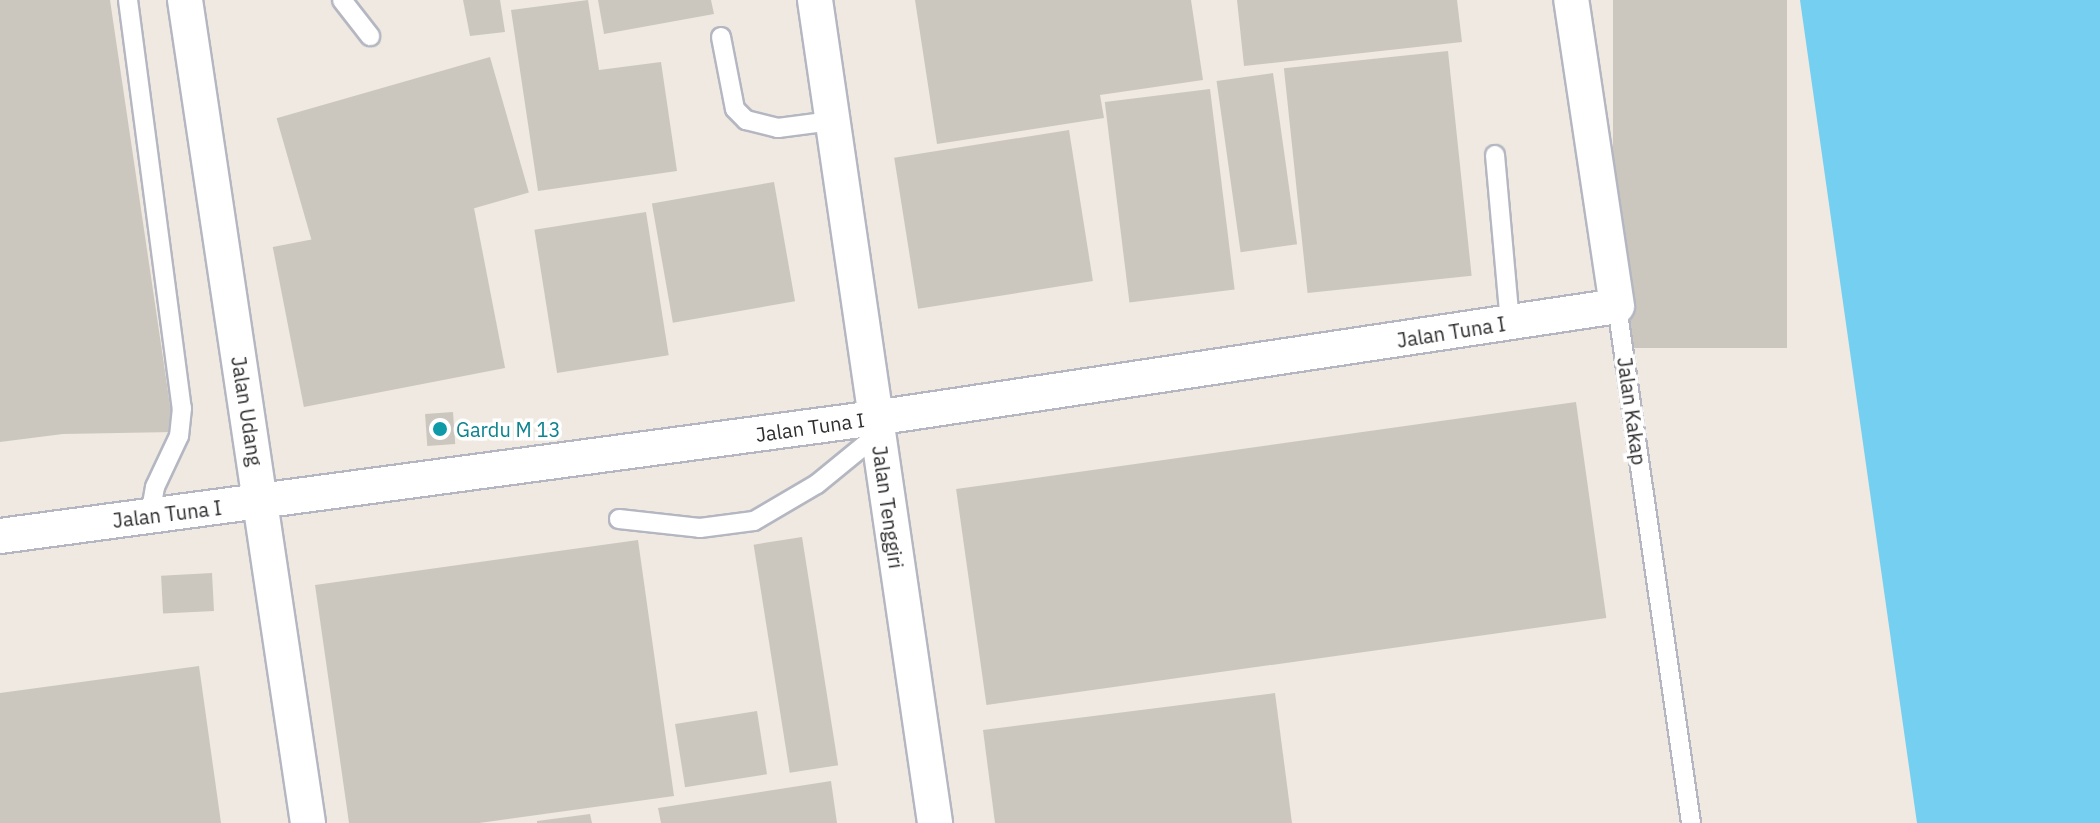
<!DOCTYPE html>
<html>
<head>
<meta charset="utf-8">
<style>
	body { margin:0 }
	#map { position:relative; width:2100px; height:823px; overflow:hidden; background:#efe9e1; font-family:"IBM Plex Sans",sans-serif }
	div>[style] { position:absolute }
	.water>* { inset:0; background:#75cff0 }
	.building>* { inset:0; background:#cbc7bf; transform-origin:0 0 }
	.roads { filter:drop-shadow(2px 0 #b4b7c1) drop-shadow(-2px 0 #b4b7c1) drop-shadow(0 2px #b4b7c1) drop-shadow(0 -2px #b4b7c1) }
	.service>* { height:18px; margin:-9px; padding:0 9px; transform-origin:9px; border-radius:9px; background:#fff }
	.minor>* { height:34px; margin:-17px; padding:0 17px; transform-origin:17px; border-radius:17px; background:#fff }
	.dots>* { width:22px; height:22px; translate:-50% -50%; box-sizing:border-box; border:4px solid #fff; border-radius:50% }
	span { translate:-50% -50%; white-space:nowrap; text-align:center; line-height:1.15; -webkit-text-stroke:7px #fff; paint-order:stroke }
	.street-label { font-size:20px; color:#2e2e2e }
	.culture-label { font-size:20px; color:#0d838f }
	.left { translate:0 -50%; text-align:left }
</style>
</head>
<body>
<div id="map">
	<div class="water">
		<i style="clip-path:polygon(1800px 0,2100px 0,2100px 823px,1917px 823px)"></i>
	</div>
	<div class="building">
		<i style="clip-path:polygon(0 0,110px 0,174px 432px,63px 434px,0 442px)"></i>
		<i style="clip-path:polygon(463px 0,500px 0,505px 32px,470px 36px)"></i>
		<i style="clip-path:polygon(588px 0,599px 70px,661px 62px,677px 171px,538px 191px,511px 10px)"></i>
		<i style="clip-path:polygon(598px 0,711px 0,714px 14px,604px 34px)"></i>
		<i style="clip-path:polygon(915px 0,1191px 0,1203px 80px,1100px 95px,1104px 118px,937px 144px)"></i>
		<i style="clip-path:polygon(1237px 0,1457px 0,1462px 42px,1244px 66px)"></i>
		<i style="left:1613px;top:0;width:174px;height:348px"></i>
		<i style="left:1448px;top:51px;width:226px;height:165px;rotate:84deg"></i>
		<i style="left:490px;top:57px;width:141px;height:222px;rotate:74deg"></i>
		<i style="left:1273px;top:73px;width:173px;height:57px;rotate:82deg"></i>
		<i style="left:1210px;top:89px;width:202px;height:106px;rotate:83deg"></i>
		<i style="left:1069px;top:130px;width:153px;height:177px;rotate:81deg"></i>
		<i style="left:774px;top:182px;width:121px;height:124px;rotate:80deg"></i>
		<i style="left:474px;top:208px;width:163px;height:205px;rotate:79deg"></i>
		<i style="left:646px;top:212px;width:145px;height:113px;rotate:81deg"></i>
		<i style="left:1576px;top:402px;width:218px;height:626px;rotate:82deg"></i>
		<i style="left:453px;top:412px;width:32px;height:28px;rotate:86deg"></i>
		<i style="left:802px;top:537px;width:231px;height:49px;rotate:81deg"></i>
		<i style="clip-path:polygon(638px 540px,674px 796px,479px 823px,349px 823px,315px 585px)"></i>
		<i style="left:212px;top:573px;width:38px;height:51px;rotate:87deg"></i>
		<i style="clip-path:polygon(199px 666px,221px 823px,0 823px,0 693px)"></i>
		<i style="clip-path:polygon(1275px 693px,1292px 823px,995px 823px,983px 730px)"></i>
		<i style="left:757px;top:711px;width:64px;height:83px;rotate:81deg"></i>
		<i style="clip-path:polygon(831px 781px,837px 823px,661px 823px,658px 808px)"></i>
		<i style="clip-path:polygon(590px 814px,592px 823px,537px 823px,537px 821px)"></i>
	</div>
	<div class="roads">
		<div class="service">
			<i style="left:128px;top:0;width:412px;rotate:82.5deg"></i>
			<i style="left:182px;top:408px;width:28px;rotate:96deg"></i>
			<i style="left:179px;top:436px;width:56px;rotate:115.2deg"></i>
			<i style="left:155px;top:487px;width:28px;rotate:100deg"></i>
			<i style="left:342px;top:0;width:46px;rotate:52.1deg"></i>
			<i style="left:721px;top:37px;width:73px;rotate:79deg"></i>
			<i style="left:735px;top:109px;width:16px;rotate:45deg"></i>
			<i style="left:746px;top:120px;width:33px;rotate:14deg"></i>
			<i style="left:778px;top:128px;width:54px;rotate:-7.4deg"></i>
			<i style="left:1495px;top:155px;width:169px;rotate:84.9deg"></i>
			<i style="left:1617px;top:306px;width:522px;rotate:81.85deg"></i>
			<i style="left:619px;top:519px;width:81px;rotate:6.3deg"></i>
			<i style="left:700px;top:528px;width:54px;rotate:-7.4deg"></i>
			<i style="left:754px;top:521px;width:73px;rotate:-30.4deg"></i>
			<i style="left:817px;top:484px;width:79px;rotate:-39.3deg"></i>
		</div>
		<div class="minor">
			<i style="left:185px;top:0;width:832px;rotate:81.5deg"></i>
			<i style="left:815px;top:0;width:832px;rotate:81.7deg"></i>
			<i style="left:0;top:536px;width:883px;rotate:-7.68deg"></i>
			<i style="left:875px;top:418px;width:750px;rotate:-8.58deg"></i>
			<i style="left:1617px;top:306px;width:309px;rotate:-98.5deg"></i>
		</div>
	</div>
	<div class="dots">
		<i style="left:440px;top:429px;background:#0f9aa8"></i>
	</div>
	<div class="street-label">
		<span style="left:1451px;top:332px;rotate:-9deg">Jalan Tuna I</span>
		<span style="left:247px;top:411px;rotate:81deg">Jalan Udang</span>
		<span style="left:1632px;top:411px;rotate:82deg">Jalan Kakap</span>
		<span style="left:810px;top:427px;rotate:-8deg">Jalan Tuna I</span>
		<span style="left:888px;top:507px;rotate:82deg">Jalan Tenggiri</span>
		<span style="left:167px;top:514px;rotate:-7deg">Jalan Tuna I</span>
	</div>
	<div class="culture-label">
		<span class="left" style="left:456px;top:429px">Gardu M 13</span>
	</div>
</div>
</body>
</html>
